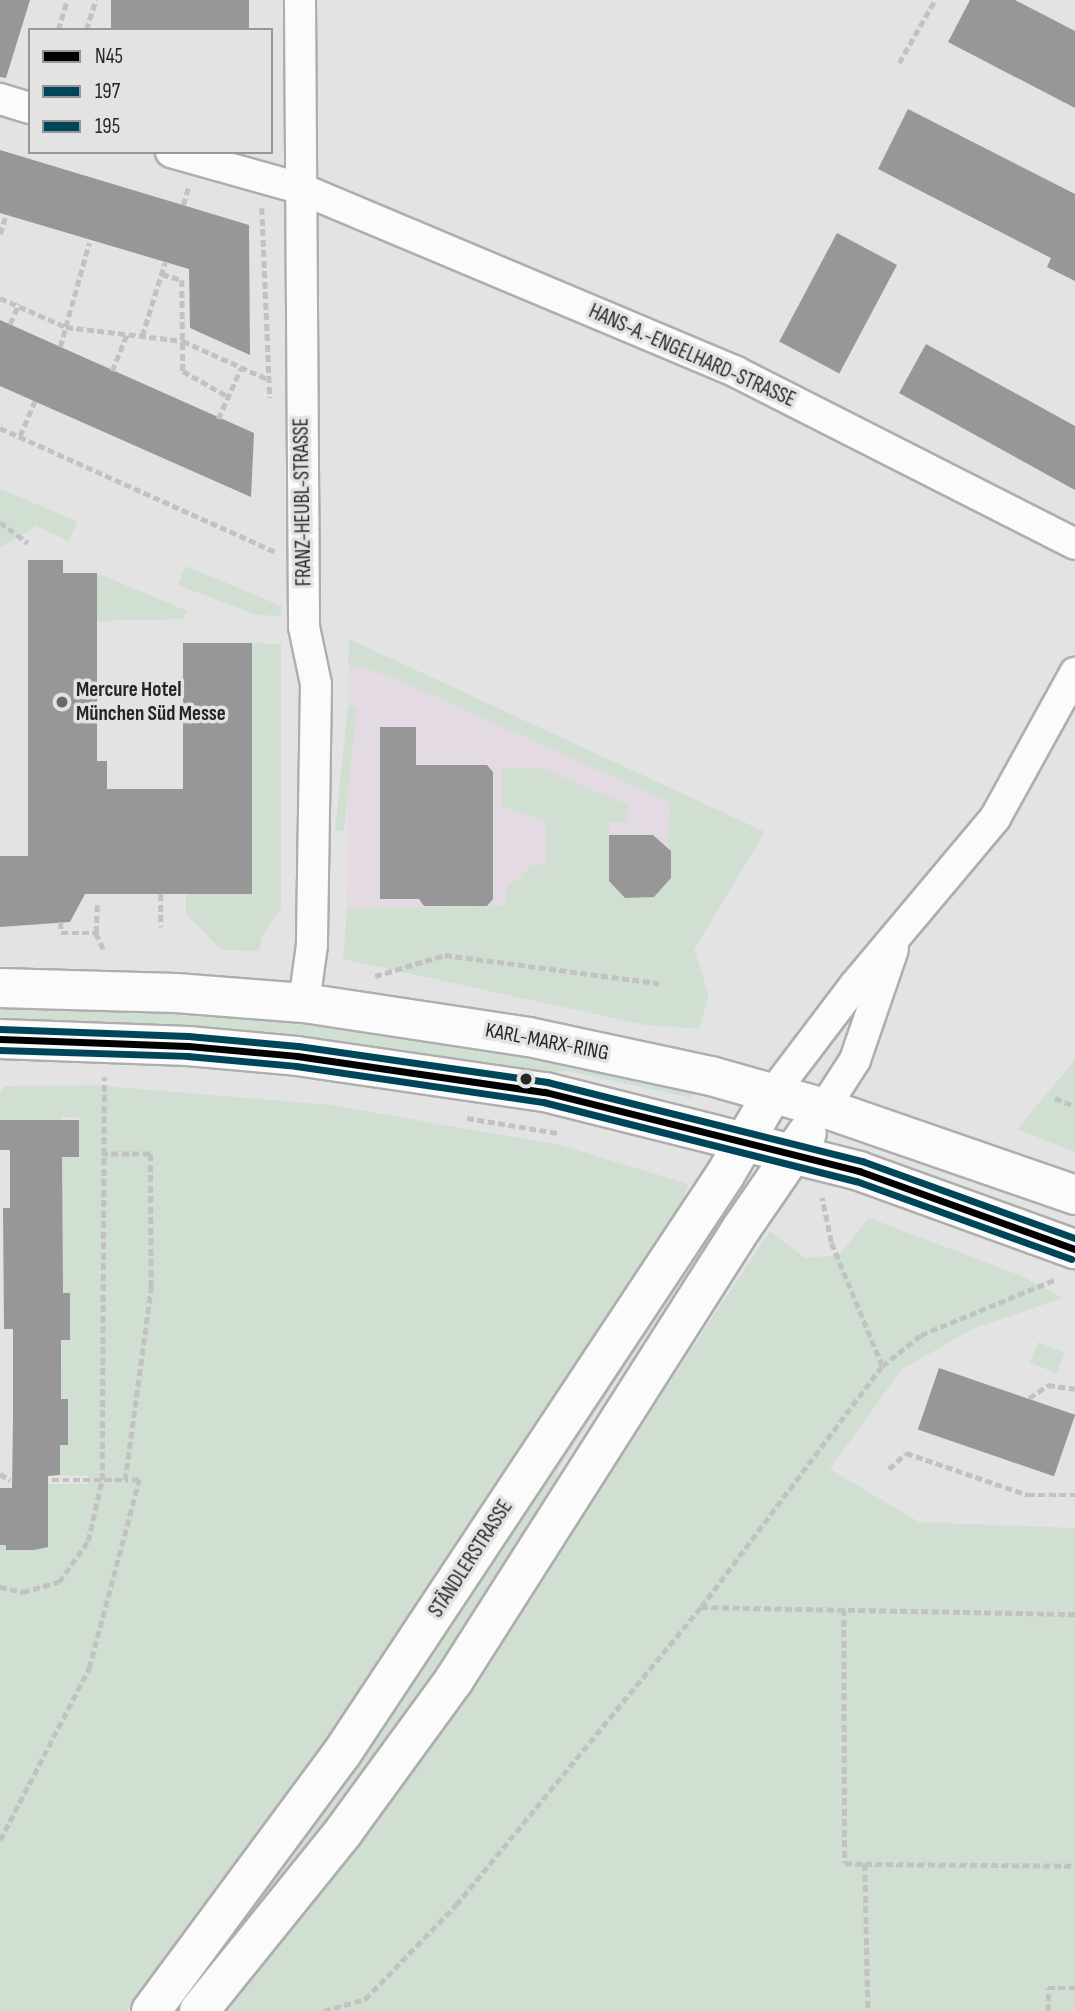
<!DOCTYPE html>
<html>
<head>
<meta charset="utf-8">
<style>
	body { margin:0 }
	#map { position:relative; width:1075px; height:2011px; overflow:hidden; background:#e3e3e4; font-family:"Sofia Sans Condensed",sans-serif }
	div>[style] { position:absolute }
	.industrial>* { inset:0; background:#e4dae3 }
	.green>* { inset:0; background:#d1dfd2; transform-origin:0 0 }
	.building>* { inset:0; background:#979798; transform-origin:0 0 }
	.path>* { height:4.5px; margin-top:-2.25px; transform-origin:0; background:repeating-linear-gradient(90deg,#c2c2c2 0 7px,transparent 0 10.5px) }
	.roads { filter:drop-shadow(2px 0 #aeaeaf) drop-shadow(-2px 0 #aeaeaf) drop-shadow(0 2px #aeaeaf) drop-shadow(0 -2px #aeaeaf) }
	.street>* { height:30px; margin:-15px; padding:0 15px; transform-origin:15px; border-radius:15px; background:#fbfbfb }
	.secondary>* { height:38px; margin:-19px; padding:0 19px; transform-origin:19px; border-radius:19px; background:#fbfbfb }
	.bus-1>* { height:7px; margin:-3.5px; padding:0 3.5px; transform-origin:3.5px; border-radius:3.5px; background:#000 }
	.bus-2>* { height:7px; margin:-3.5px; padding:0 3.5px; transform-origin:3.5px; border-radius:3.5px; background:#00465a }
	.bus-3>* { height:7px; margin:-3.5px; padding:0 3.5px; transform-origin:3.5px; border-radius:3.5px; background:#00465a }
	.dots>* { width:19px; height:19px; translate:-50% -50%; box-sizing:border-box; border:4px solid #e3e3e4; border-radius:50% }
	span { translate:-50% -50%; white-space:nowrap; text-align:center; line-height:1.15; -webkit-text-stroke:7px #e3e3e4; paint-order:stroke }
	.street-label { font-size:21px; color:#262627 }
	.poi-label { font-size:21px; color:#262627; font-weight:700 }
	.left { translate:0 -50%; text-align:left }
	.legend { position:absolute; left:28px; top:28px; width:245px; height:126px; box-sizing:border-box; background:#e3e3e4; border:2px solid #979798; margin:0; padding:9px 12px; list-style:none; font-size:21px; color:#262627 }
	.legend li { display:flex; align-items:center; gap:14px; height:35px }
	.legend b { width:35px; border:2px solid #979798 }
</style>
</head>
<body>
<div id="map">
	<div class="industrial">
		<i style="clip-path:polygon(349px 639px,765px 832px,694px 949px,553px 905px,347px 908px)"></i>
	</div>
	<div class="green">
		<i style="clip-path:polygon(0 489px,77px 521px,69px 541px,36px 526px,0 548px)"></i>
		<i style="clip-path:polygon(185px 566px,282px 606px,280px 616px,256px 615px,178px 585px)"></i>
		<i style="clip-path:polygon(97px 573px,187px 611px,183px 619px,97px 621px)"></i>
		<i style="clip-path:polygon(349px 639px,765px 832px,694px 949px,709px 995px,699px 1029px,645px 1025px,343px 959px,347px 908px,506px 906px,507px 888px,532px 865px,546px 865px,546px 822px,502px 806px,502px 767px,545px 769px,629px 806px,627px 822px,609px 822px,609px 881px,625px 897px,654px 897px,671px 878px,667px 831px,671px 803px,390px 676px,348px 664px)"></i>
		<i style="clip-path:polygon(252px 643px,281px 644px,281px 908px,262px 936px,259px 951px,221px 950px,186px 914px,186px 894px,252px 893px)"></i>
		<i style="left:348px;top:706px;width:9px;height:125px;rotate:6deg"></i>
		<i style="clip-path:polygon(0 1004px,258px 1015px,531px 1053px,695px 1089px,691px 1098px,568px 1071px,529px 1074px,0 1025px)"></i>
		<i style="clip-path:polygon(1075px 1060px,1075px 1152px,1017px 1129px)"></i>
		<i style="clip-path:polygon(92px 1085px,330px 1105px,560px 1145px,688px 1184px,681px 1206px,300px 1780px,127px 2011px,0 2011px,0 1545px,6px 1545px,6px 1550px,48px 1547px,48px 1484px,88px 1484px,89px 1476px,60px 1475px,60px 1445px,68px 1444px,68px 1400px,61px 1399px,62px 1157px,79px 1157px,79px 1117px,62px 1117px,62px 1130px,0 1120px,0 1093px,5px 1086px)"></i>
		<i style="clip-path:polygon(728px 1197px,734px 1201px,559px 1468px,551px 1503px,394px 1735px,221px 1960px,216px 1955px,295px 1849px)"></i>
		<i style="clip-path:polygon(869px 1218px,1022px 1276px,1063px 1298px,975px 1328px,902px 1369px,830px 1469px,919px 1522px,1075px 1528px,1075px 2011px,225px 2011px,382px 1815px,770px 1231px,805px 1258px,839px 1255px)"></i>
		<i style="left:1038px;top:1342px;width:29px;height:22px;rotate:22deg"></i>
	</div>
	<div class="building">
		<i style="clip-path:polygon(0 0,30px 0,6px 78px,0 77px)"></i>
		<i style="left:111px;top:0;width:138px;height:31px"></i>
		<i style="clip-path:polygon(970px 0,1015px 0,1075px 31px,1075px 108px,948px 42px)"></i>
		<i style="clip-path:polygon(908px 109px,1075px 194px,1075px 281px,1047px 267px,1051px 258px,878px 169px)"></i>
		<i style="clip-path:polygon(0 150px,249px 225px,250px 355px,190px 328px,189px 269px,0 213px)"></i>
		<i style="left:837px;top:233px;width:68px;height:123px;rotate:28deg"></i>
		<i style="clip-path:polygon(0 320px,254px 433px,251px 497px,0 386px)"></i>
		<i style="clip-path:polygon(926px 344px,1075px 426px,1075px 490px,899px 393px)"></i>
		<i style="clip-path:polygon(28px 560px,63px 560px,63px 573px,97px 573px,97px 761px,107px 761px,107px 789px,183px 789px,183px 643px,252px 643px,252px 894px,85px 894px,70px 922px,0 927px,0 856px,28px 856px)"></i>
		<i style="clip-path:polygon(380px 727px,416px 727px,416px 765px,487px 765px,493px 772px,493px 899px,487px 906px,424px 906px,419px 899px,380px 899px)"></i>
		<i style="clip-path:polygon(609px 835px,653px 835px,671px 851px,671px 878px,654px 897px,625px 898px,609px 881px)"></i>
		<i style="clip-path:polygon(0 1120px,79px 1120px,79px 1157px,62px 1157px,63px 1293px,70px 1293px,70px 1340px,61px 1340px,61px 1399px,68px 1399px,68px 1445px,60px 1445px,60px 1475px,48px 1476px,48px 1547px,34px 1550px,6px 1550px,6px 1545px,0 1545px,0 1488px,12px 1488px,13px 1417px,13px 1329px,4px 1329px,3px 1208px,10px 1208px,10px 1150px,0 1150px)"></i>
		<i style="left:939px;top:1368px;width:144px;height:65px;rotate:19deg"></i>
	</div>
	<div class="path">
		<i style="left:58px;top:30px;width:31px;rotate:-73deg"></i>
		<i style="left:86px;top:30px;width:32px;rotate:-72deg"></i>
		<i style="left:899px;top:63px;width:73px;rotate:-60.3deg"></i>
		<i style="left:183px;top:205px;width:21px;rotate:-73deg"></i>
		<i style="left:262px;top:208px;width:190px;rotate:87.6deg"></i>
		<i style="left:0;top:234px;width:17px;rotate:-73deg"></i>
		<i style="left:162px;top:274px;width:21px;rotate:17deg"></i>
		<i style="left:182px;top:280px;width:91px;rotate:89.4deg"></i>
		<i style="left:183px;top:371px;width:51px;rotate:29.6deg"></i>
		<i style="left:0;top:298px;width:72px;rotate:23.7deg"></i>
		<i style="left:66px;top:327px;width:118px;rotate:6.8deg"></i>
		<i style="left:183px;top:341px;width:92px;rotate:24.3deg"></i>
		<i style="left:10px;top:324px;width:22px;rotate:-66deg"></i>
		<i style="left:142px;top:336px;width:77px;rotate:-72.7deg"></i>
		<i style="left:60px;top:347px;width:108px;rotate:-74.4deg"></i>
		<i style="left:112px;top:371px;width:40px;rotate:-68deg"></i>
		<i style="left:218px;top:419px;width:56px;rotate:-65.7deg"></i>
		<i style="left:0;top:428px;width:303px;rotate:24.2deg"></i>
		<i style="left:20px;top:436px;width:38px;rotate:-67deg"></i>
		<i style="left:0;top:522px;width:35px;rotate:37deg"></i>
		<i style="left:161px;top:894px;width:33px;rotate:90deg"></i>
		<i style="left:61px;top:922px;width:11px;rotate:90deg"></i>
		<i style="left:61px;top:933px;width:35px"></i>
		<i style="left:96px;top:933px;width:19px;rotate:65deg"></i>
		<i style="left:96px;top:933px;width:28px;rotate:-88deg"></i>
		<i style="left:375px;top:976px;width:73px;rotate:-16.7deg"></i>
		<i style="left:445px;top:955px;width:216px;rotate:7.5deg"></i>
		<i style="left:1055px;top:1098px;width:22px;rotate:22deg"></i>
		<i style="left:467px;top:1118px;width:92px;rotate:9.4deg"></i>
		<i style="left:882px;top:1366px;width:50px;rotate:-38.5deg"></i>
		<i style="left:921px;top:1335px;width:146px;rotate:-22.5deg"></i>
		<i style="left:1029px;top:1398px;width:23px;rotate:-34deg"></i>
		<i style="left:1048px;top:1385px;width:27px;rotate:8deg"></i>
		<i style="left:889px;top:1469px;width:23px;rotate:-43deg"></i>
		<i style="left:906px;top:1453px;width:129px;rotate:19deg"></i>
		<i style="left:1028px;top:1495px;width:47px"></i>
		<i style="left:0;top:1474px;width:12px;rotate:31deg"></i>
		<i style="left:52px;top:1480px;width:73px"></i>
		<i style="left:0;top:1587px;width:24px;rotate:12deg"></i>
		<i style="left:23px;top:1592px;width:37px;rotate:-16deg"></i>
		<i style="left:59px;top:1582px;width:50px;rotate:-54.7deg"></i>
		<i style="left:88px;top:1541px;width:63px;rotate:-77.1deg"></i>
		<i style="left:102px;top:1480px;width:403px;rotate:-89.7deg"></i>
		<i style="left:701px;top:1607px;width:374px;rotate:1.1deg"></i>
		<i style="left:844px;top:1609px;width:254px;rotate:89.8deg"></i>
		<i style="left:845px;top:1863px;width:20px;rotate:3deg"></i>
		<i style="left:865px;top:1864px;width:147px;rotate:88.8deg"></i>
		<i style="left:0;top:1840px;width:194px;rotate:-62.6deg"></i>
		<i style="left:89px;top:1668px;width:195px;rotate:-75.1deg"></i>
		<i style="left:139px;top:1480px;width:14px;rotate:180deg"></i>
		<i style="left:125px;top:1480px;width:195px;rotate:-82.3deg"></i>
		<i style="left:151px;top:1287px;width:133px;rotate:-90.4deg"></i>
		<i style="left:150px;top:1154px;width:47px;rotate:180deg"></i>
		<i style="left:865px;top:1864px;width:210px;rotate:0.5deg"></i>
		<i style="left:324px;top:2011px;width:43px;rotate:-16.3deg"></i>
		<i style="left:365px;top:1999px;width:131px;rotate:-45.9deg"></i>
		<i style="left:456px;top:1905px;width:386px;rotate:-50.6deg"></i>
		<i style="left:701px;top:1607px;width:301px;rotate:-53.1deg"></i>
		<i style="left:882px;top:1366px;width:134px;rotate:-112.4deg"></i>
		<i style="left:831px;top:1242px;width:45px;rotate:-101.6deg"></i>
		<i style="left:1048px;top:2011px;width:23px;rotate:-90deg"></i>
		<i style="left:1048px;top:1988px;width:27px"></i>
	</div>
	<div class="roads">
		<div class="street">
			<i style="left:300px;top:0;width:627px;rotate:89.63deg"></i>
			<i style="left:304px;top:627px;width:58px;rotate:78.1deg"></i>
			<i style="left:316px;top:684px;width:261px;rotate:90.9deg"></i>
			<i style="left:312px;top:945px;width:59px;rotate:97.9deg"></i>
			<i style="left:0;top:99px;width:31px;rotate:17deg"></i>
			<i style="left:171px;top:152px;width:133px;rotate:15.7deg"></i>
			<i style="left:299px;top:188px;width:474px;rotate:22.8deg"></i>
			<i style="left:736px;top:372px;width:380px;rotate:26.9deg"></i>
			<i style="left:773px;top:1093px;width:136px;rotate:-52.8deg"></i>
			<i style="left:855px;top:985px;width:218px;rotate:-50deg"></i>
			<i style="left:995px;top:818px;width:166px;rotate:-61.1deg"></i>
			<i style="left:824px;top:1108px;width:57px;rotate:-57.1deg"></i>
			<i style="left:855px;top:1060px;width:117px;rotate:-71.1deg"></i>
		</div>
		<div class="secondary">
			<i style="left:0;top:988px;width:176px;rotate:1.6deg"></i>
			<i style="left:176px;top:993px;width:128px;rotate:4.5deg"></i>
			<i style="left:304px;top:1003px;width:228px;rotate:8.6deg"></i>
			<i style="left:529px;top:1037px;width:186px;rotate:12.1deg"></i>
			<i style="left:711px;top:1076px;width:117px;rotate:15.8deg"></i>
			<i style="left:824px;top:1108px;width:266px;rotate:19.1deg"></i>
			<i style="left:0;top:1039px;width:188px;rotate:2.1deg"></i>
			<i style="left:188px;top:1046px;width:109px;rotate:5.2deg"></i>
			<i style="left:297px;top:1056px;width:251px;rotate:8.3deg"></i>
			<i style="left:545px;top:1092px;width:324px;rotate:14.1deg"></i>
			<i style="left:859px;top:1171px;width:230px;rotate:19.9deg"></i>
			<i style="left:151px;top:2011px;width:321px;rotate:-53.5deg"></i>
			<i style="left:342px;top:1753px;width:693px;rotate:-56.47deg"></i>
			<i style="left:725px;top:1175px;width:95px;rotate:-59.7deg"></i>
			<i style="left:199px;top:2011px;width:231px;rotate:-51.1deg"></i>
			<i style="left:344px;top:1831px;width:187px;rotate:-53.9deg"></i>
			<i style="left:454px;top:1680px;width:535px;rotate:-57.53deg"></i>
			<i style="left:741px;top:1229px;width:116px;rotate:-55.5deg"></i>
		</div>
	</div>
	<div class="bus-1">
		<i style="left:0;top:1039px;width:188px;rotate:2.1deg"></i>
		<i style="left:188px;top:1046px;width:109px;rotate:5.2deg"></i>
		<i style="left:297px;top:1056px;width:251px;rotate:8.3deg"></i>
		<i style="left:545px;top:1092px;width:324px;rotate:14.1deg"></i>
		<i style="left:859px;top:1171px;width:230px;rotate:19.9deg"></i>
	</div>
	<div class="bus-2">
		<i style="left:0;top:1050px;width:187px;rotate:1.8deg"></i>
		<i style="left:187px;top:1056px;width:109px;rotate:5.2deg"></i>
		<i style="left:296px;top:1066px;width:250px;rotate:8.3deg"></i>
		<i style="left:543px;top:1102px;width:323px;rotate:14.2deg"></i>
		<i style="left:856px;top:1181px;width:229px;rotate:19.9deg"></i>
	</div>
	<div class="bus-3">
		<i style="left:0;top:1029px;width:188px;rotate:2.1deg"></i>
		<i style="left:188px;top:1036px;width:110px;rotate:5.2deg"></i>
		<i style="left:298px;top:1046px;width:252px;rotate:8.2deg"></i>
		<i style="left:547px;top:1082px;width:325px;rotate:14.1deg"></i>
		<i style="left:862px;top:1161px;width:226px;rotate:19.9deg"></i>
	</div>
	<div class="dots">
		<i style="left:62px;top:702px;background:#686869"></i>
		<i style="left:526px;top:1079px;background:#262627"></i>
	</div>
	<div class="street-label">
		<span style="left:692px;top:356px;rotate:24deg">HANS-A.-ENGELHARD-STRASSE</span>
		<span style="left:303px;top:502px;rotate:-91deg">FRANZ-HEUBL-STRASSE</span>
		<span style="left:547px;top:1042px;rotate:11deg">KARL-MARX-RING</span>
		<span style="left:471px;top:1559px;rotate:-57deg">STÄNDLERSTRASSE</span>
	</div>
	<div class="poi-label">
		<span class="left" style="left:76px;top:702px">Mercure Hotel<br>München Süd Messe</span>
	</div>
	<ul class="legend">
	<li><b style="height:9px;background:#000"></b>N45</li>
	<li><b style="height:9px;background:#00465a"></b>197</li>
	<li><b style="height:9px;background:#00465a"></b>195</li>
	</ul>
</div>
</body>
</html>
